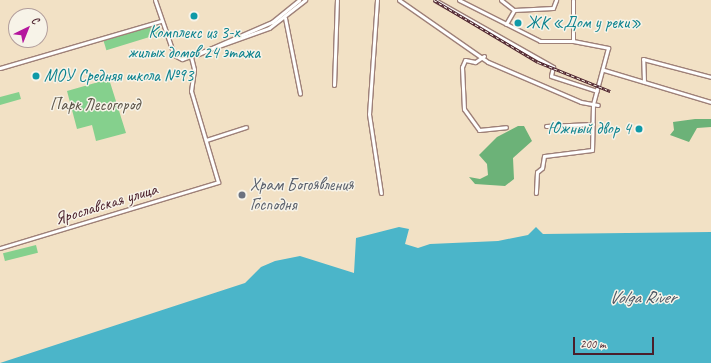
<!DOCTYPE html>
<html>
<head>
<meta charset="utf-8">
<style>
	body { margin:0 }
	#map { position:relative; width:711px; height:363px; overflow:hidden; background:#f2e1c5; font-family:Caveat,sans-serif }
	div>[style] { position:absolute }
	.green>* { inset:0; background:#85d08d; transform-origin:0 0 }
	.forest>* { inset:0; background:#6cb278 }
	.water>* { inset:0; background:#4bb5c9 }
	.roads { filter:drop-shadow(1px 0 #9e8078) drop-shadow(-1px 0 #9e8078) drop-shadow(0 1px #9e8078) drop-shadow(0 -1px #9e8078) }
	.minor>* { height:3px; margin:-1.5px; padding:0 1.5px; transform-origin:1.5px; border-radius:1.5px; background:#fff }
	.rail>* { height:2.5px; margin-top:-1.25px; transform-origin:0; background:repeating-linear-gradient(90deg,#f7f3e8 0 3px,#4a1f2b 0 6px); box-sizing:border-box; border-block:1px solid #4a1f2b }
	.dots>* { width:11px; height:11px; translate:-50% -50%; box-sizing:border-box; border:2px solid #f7f3e8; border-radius:50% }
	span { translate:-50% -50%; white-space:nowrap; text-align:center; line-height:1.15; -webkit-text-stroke:3px #f7f3e8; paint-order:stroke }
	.culture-label { font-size:17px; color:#0d838f }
	.left { translate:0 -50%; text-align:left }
	.right { translate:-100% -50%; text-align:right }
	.park-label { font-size:17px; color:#5c5448 }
	.worship-label { font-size:17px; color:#5b616d }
	.street-label { font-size:17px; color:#4a1f2b }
	.water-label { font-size:18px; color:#4a5462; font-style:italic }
	.north { position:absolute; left:8px; top:8px; width:40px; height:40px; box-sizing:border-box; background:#f7f3e8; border:1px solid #b29e9c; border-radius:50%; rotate:43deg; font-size:11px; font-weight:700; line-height:16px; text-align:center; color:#4a1f2b }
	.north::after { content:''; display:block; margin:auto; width:14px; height:18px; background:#b5179e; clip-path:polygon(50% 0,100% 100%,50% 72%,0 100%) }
	.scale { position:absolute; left:573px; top:337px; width:81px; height:18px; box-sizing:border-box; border:2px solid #4a1f2b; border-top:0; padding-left:5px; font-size:12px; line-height:14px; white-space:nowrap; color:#4a1f2b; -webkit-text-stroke:3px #f7f3e8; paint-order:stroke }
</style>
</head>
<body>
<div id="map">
	<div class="green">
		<i style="left:158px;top:24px;width:10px;height:57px;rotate:73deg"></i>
		<i style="clip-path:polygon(109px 79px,126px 133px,96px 141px,92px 125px,77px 129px,67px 91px)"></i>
		<i style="clip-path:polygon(19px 92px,21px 99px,0 105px,0 97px)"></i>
		<i style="left:36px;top:245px;width:8px;height:34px;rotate:76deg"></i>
	</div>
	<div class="forest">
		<i style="clip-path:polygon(695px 119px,711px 119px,711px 127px,697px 128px,689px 142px,670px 135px,674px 130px,673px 122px)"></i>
		<i style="clip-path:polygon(518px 126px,524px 126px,532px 141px,513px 158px,514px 179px,505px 186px,475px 184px,469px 177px,480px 179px,488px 175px,487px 164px,479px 155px,497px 137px)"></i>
	</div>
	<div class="water">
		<i style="clip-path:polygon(399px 227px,409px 229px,405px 244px,418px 248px,430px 244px,498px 241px,528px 235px,536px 227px,543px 234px,711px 232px,711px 363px,0 363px,245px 283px,261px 267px,275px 261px,300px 256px,354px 273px,356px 238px)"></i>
	</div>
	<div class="roads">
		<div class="minor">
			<i style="left:155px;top:0;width:58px;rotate:70.9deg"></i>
			<i style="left:174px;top:55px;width:9px;rotate:27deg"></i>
			<i style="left:182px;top:59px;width:92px;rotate:-19.6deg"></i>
			<i style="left:269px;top:28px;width:46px;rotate:-37.9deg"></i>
			<i style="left:377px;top:0;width:114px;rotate:94deg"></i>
			<i style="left:369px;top:114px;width:80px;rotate:81.4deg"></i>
			<i style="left:399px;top:0;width:108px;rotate:34.9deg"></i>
			<i style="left:488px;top:62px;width:101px;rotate:23.3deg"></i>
			<i style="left:581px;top:102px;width:17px;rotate:10deg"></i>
			<i style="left:435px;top:0;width:136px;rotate:29.6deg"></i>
			<i style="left:553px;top:67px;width:9px;rotate:103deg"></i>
			<i style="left:551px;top:76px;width:48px;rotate:18.1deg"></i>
			<i style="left:459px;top:0;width:91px;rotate:26.8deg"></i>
			<i style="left:540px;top:41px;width:33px"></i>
			<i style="left:573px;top:41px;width:36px;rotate:11deg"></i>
			<i style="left:608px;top:48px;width:58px;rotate:105deg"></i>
			<i style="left:593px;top:104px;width:46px;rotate:91.2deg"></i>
			<i style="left:592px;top:150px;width:48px;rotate:172.9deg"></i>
			<i style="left:544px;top:156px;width:12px;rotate:99deg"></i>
			<i style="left:542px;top:168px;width:6px;rotate:141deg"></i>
			<i style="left:537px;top:172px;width:21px;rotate:93deg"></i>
			<i style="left:501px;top:0;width:16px;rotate:38deg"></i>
			<i style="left:514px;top:10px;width:39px;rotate:-3deg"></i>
			<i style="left:553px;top:8px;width:9px;rotate:-69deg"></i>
			<i style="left:285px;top:18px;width:77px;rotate:78.8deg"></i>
			<i style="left:506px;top:24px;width:16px;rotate:-60deg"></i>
			<i style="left:573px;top:41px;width:41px;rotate:-90deg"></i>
			<i style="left:196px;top:55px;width:83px;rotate:-23.5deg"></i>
			<i style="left:272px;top:22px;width:35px;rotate:-39deg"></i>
			<i style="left:484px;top:56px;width:11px;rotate:146deg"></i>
			<i style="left:475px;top:62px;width:10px;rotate:-169deg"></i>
			<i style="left:465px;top:60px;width:8px;rotate:113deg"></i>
			<i style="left:462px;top:67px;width:42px;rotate:87.3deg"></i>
			<i style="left:464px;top:109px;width:26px;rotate:54deg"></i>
			<i style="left:479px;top:130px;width:27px;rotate:-6deg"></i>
			<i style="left:0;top:68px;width:168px;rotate:-16.3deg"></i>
			<i style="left:604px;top:70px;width:112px;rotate:16.7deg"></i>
			<i style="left:644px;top:82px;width:23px;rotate:-92deg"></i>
			<i style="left:643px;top:59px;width:70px;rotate:14.8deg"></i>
			<i style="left:334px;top:85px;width:85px;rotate:-88deg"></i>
			<i style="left:546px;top:126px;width:47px;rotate:-2.4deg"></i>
			<i style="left:206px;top:140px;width:42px;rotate:-18deg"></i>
			<i style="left:0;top:248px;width:228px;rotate:-16.8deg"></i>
			<i style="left:218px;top:182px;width:95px;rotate:-106.5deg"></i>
			<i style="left:191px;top:91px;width:22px;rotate:-82deg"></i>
			<i style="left:194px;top:69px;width:12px;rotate:-104deg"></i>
		</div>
	</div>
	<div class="rail">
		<i style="left:434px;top:0;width:121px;rotate:30.8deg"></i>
		<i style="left:538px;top:62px;width:78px;rotate:21.9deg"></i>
	</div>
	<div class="dots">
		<i style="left:194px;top:16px;background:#0f9aa8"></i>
		<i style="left:518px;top:23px;background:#0f9aa8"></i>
		<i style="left:36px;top:76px;background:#0f9aa8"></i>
		<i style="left:639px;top:129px;background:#0f9aa8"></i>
		<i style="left:242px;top:195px;background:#6b7280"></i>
	</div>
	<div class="culture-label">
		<span class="left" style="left:526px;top:23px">ЖК «Дом у реки»</span>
		<span style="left:194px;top:43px">Комплекс из 3-х<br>жилых домов 24 этажа</span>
		<span class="left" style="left:44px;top:76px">МОУ Средняя школа №93</span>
		<span class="right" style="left:631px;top:129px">Южный двор 4</span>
	</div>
	<div class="park-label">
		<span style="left:95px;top:105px">Парк Лесогород</span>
	</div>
	<div class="worship-label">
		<span class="left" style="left:250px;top:195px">Храм Богоявления<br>Господня</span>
	</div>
	<div class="street-label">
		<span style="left:106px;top:204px;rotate:-17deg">Ярославская улица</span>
	</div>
	<div class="water-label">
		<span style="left:642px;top:297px">Volga River</span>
	</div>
	<div class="north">С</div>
	<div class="scale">200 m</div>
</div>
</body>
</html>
